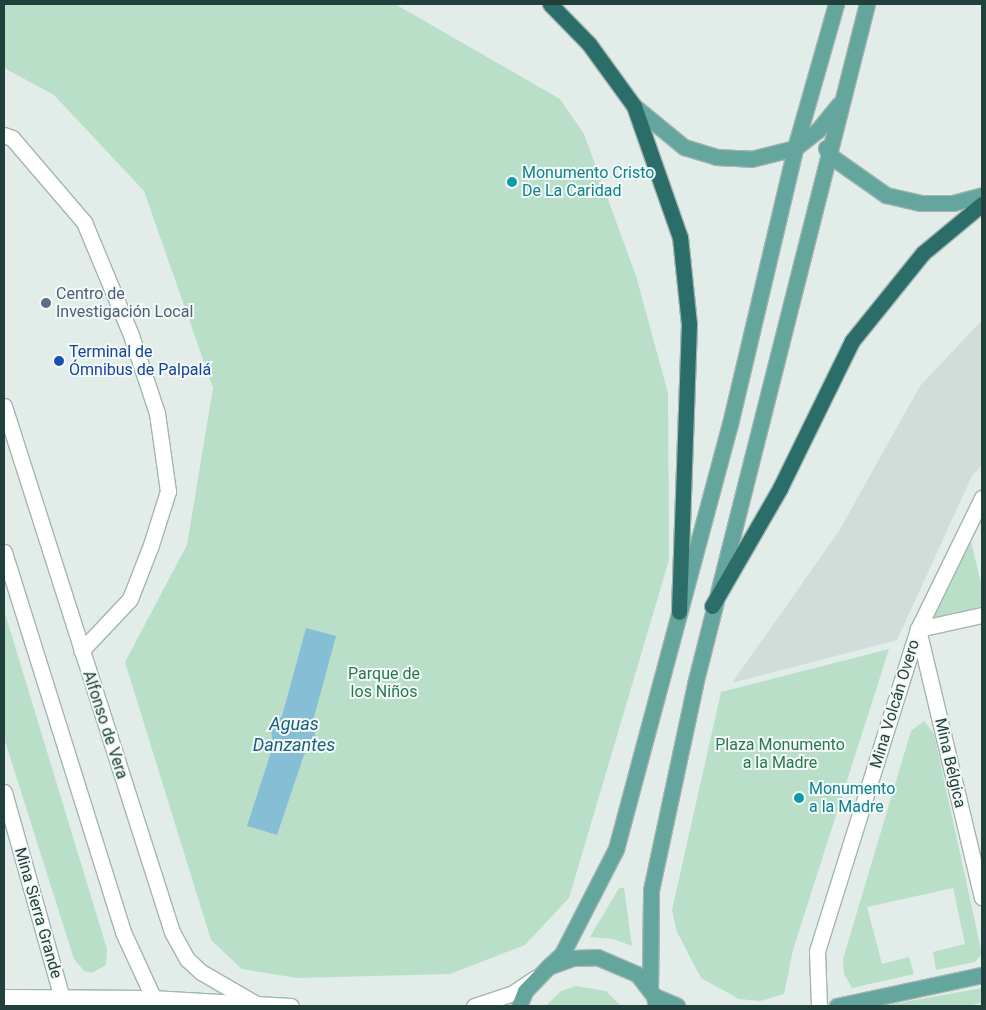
<!DOCTYPE html>
<html>
<head>
<meta charset="utf-8">
<style>
	body { margin:0 }
	#map { position:relative; width:986px; height:1010px; overflow:hidden; background:#e2ede9; font-family:Roboto,sans-serif }
	div>[style] { position:absolute }
	.built>* { inset:0; background:#d0ddd9 }
	.green>* { inset:0; background:#b9dfc9 }
	.water>* { inset:0; background:#86bed5 }
	.roads { filter:drop-shadow(1px 0 #a4b5b1) drop-shadow(-1px 0 #a4b5b1) drop-shadow(0 1px #a4b5b1) drop-shadow(0 -1px #a4b5b1) }
	.minor>* { height:15px; margin:-7.5px; padding:0 7.5px; transform-origin:7.5px; border-radius:7.5px; background:#fff }
	.major>* { height:15px; margin:-7.5px; padding:0 7.5px; transform-origin:7.5px; border-radius:7.5px; background:#64a59d }
	.highway>* { height:15px; margin:-7.5px; padding:0 7.5px; transform-origin:7.5px; border-radius:7.5px; background:#2b6d68 }
	.dots>* { width:14px; height:14px; translate:-50% -50%; box-sizing:border-box; border:2px solid #f2f9f7; border-radius:50% }
	span { translate:-50% -50%; white-space:nowrap; text-align:center; line-height:1.15; -webkit-text-stroke:4px #f2f9f7; paint-order:stroke }
	.culture-label { font-size:16px; color:#0d838f }
	.left { translate:0 -50%; text-align:left }
	.service-label { font-size:16px; color:#4e5e75 }
	.transit-label { font-size:16px; color:#164399 }
	.park-label { font-size:16px; color:#287852 }
	.street-label { font-size:16px; color:#213f3b }
	.water-label { font-size:18px; color:#175f7e; font-style:italic }
	.frame { position:absolute; inset:0; border:5px solid #213f3b; pointer-events:none }
</style>
</head>
<body>
<div id="map">
	<div class="built">
		<i style="clip-path:polygon(982px 320px,982px 465px,972px 476px,897px 640px,732px 683px,839px 531px,920px 386px)"></i>
	</div>
	<div class="green">
		<i style="clip-path:polygon(4px 4px,395px 4px,560px 99px,584px 134px,636px 276px,668px 393px,669px 560px,569px 898px,525px 945px,450px 974px,297px 978px,242px 969px,211px 940px,125px 662px,187px 545px,213px 388px,144px 191px,54px 95px,4px 68px)"></i>
		<i style="clip-path:polygon(969px 534px,982px 587px,982px 608px,928px 619px)"></i>
		<i style="clip-path:polygon(4px 610px,107px 949px,106px 965px,92px 973px,84px 971px,74px 959px,4px 738px)"></i>
		<i style="clip-path:polygon(889px 649px,793px 950px,784px 994px,760px 1001px,739px 999px,701px 978px,677px 932px,672px 910px,721px 692px)"></i>
		<i style="clip-path:polygon(924px 721px,934px 734px,982px 954px,975px 962px,936px 970px,933px 952px,965px 944px,953px 888px,867px 907px,882px 964px,909px 957px,914px 974px,852px 988px,844px 974px,843px 959px,911px 731px)"></i>
		<i style="clip-path:polygon(619px 888px,624px 888px,632px 946px,613px 939px,590px 937px)"></i>
		<i style="clip-path:polygon(576px 986px,606px 991px,621px 1006px,546px 1006px,561px 991px)"></i>
		<i style="clip-path:polygon(982px 988px,982px 1003px,967px 1006px,882px 1006px)"></i>
	</div>
	<div class="water">
		<i style="clip-path:polygon(306px 628px,336px 636px,313px 721px,316px 742px,304px 755px,277px 835px,247px 826px,273px 746px,271px 728px,282px 716px)"></i>
	</div>
	<div class="roads">
		<div class="minor">
			<i style="left:4px;top:135px;width:9px;rotate:21deg"></i>
			<i style="left:12px;top:138px;width:111px;rotate:49.4deg"></i>
			<i style="left:84px;top:222px;width:122px;rotate:67.4deg"></i>
			<i style="left:131px;top:335px;width:82px;rotate:71.6deg"></i>
			<i style="left:157px;top:413px;width:79px;rotate:82deg"></i>
			<i style="left:168px;top:491px;width:57px;rotate:107.5deg"></i>
			<i style="left:151px;top:545px;width:58px;rotate:111.3deg"></i>
			<i style="left:130px;top:599px;width:71px;rotate:133.3deg"></i>
			<i style="left:4px;top:406px;width:552px;rotate:72.29deg"></i>
			<i style="left:172px;top:932px;width:31px;rotate:61deg"></i>
			<i style="left:187px;top:959px;width:19px;rotate:43deg"></i>
			<i style="left:201px;top:972px;width:66px;rotate:30.1deg"></i>
			<i style="left:4px;top:552px;width:398px;rotate:72.6deg"></i>
			<i style="left:123px;top:932px;width:81px;rotate:65.3deg"></i>
			<i style="left:982px;top:615px;width:66px;rotate:167.7deg"></i>
			<i style="left:918px;top:629px;width:276px;rotate:76.6deg"></i>
			<i style="left:4px;top:792px;width:222px;rotate:74.3deg"></i>
			<i style="left:4px;top:997px;width:147px;rotate:0.4deg"></i>
			<i style="left:151px;top:998px;width:140px;rotate:3.3deg"></i>
			<i style="left:474px;top:1006px;width:41px;rotate:-18.4deg"></i>
			<i style="left:513px;top:993px;width:27px;rotate:-34deg"></i>
			<i style="left:819px;top:1006px;width:55px;rotate:-92.1deg"></i>
			<i style="left:817px;top:951px;width:337px;rotate:-72.6deg"></i>
			<i style="left:918px;top:629px;width:146px;rotate:-64deg"></i>
		</div>
		<div class="major">
			<i style="left:634px;top:106px;width:65px;rotate:39.4deg"></i>
			<i style="left:684px;top:147px;width:34px;rotate:17deg"></i>
			<i style="left:716px;top:157px;width:35px;rotate:3deg"></i>
			<i style="left:751px;top:159px;width:45px;rotate:-14deg"></i>
			<i style="left:795px;top:148px;width:29px;rotate:-38deg"></i>
			<i style="left:818px;top:130px;width:33px;rotate:-51deg"></i>
			<i style="left:826px;top:148px;width:8px;rotate:67deg"></i>
			<i style="left:829px;top:155px;width:70px;rotate:35.1deg"></i>
			<i style="left:886px;top:195px;width:36px;rotate:13deg"></i>
			<i style="left:921px;top:203px;width:32px"></i>
			<i style="left:953px;top:203px;width:30px;rotate:-15deg"></i>
			<i style="left:548px;top:967px;width:19px;rotate:-43deg"></i>
			<i style="left:562px;top:954px;width:118px;rotate:-62.8deg"></i>
			<i style="left:616px;top:849px;width:440px;rotate:-75deg"></i>
			<i style="left:730px;top:424px;width:284px;rotate:-76.7deg"></i>
			<i style="left:795px;top:148px;width:150px;rotate:-74.1deg"></i>
			<i style="left:650px;top:991px;width:101px;rotate:-89.4deg"></i>
			<i style="left:651px;top:890px;width:211px;rotate:-77.9deg"></i>
			<i style="left:695px;top:684px;width:701px;rotate:-75.81deg"></i>
			<i style="left:654px;top:996px;width:25px;rotate:23deg"></i>
			<i style="left:519px;top:1006px;width:16px;rotate:-68deg"></i>
			<i style="left:525px;top:991px;width:33px;rotate:-46deg"></i>
			<i style="left:548px;top:967px;width:27px;rotate:-20deg"></i>
			<i style="left:573px;top:958px;width:24px;rotate:-2deg"></i>
			<i style="left:597px;top:957px;width:43px;rotate:23deg"></i>
			<i style="left:637px;top:974px;width:28px;rotate:52deg"></i>
			<i style="left:654px;top:996px;width:10px;rotate:79deg"></i>
			<i style="left:837px;top:1006px;width:148px;rotate:-12.1deg"></i>
		</div>
		<div class="highway">
			<i style="left:550px;top:4px;width:56px;rotate:45.7deg"></i>
			<i style="left:589px;top:44px;width:77px;rotate:54deg"></i>
			<i style="left:634px;top:106px;width:139px;rotate:70.7deg"></i>
			<i style="left:680px;top:237px;width:87px;rotate:84.1deg"></i>
			<i style="left:689px;top:324px;width:288px;rotate:92deg"></i>
			<i style="left:712px;top:606px;width:136px;rotate:-60deg"></i>
			<i style="left:780px;top:488px;width:164px;rotate:-63.9deg"></i>
			<i style="left:852px;top:341px;width:113px;rotate:-51.1deg"></i>
			<i style="left:923px;top:253px;width:77px;rotate:-39.7deg"></i>
		</div>
	</div>
	<div class="dots">
		<i style="left:512px;top:182px;background:#0f9aa8"></i>
		<i style="left:46px;top:303px;background:#5c6f8a"></i>
		<i style="left:59px;top:361px;background:#1a4fb4"></i>
		<i style="left:799px;top:798px;background:#0f9aa8"></i>
	</div>
	<div class="culture-label">
		<span class="left" style="left:522px;top:182px">Monumento Cristo<br>De La Caridad</span>
		<span class="left" style="left:809px;top:798px">Monumento<br>a la Madre</span>
	</div>
	<div class="service-label">
		<span class="left" style="left:56px;top:303px">Centro de<br>Investigación Local</span>
	</div>
	<div class="transit-label">
		<span class="left" style="left:69px;top:361px">Terminal de<br>Ómnibus de Palpalá</span>
	</div>
	<div class="park-label">
		<span style="left:384px;top:683px">Parque de<br>los Niños</span>
		<span style="left:780px;top:754px">Plaza Monumento<br>a la Madre</span>
	</div>
	<div class="street-label">
		<span style="left:895px;top:704px;rotate:-73deg">Mina Volcán Overo</span>
		<span style="left:105px;top:725px;rotate:72deg">Alfonso de Vera</span>
		<span style="left:950px;top:763px;rotate:77deg">Mina Bélgica</span>
		<span style="left:38px;top:913px;rotate:74deg">Mina Sierra Grande</span>
	</div>
	<div class="water-label">
		<span style="left:294px;top:735px">Aguas<br>Danzantes</span>
	</div>
	<div class="frame"></div>
</div>
</body>
</html>
